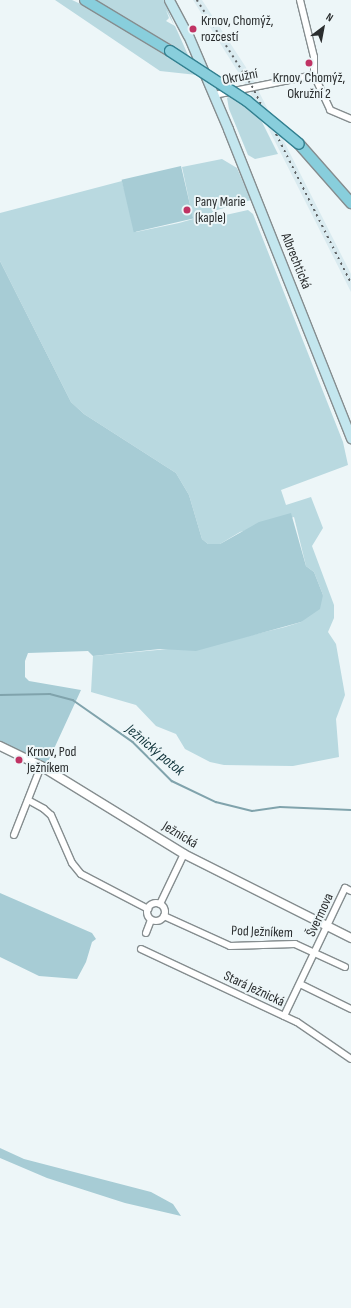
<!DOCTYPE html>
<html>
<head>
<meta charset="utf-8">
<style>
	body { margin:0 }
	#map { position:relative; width:351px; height:1308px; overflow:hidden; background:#edf6f8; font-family:"Sofia Sans Condensed",sans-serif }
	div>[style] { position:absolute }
	.built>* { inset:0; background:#daebf0 }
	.green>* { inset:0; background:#b9d9e0 }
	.forest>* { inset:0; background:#a7ccd5; transform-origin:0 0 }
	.stream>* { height:1.5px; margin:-0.75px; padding:0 0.75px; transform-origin:0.75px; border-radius:0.75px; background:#80a3ac }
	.roads { filter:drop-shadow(1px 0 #858d8f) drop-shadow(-1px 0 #858d8f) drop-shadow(0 1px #858d8f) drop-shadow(0 -1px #858d8f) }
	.minor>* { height:6px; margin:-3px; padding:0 3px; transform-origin:3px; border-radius:3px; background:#fff }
	.minor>.ring { margin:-3px; padding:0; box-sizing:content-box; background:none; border:6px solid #fff; border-radius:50% }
	.tertiary>* { height:8px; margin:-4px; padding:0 4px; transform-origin:4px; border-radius:4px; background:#fff }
	.secondary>* { height:9px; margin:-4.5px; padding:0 4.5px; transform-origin:4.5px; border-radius:4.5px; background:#c3e6ee }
	.primary>* { height:10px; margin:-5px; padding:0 5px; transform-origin:5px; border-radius:5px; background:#88cedc }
	.rail>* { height:1.5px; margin-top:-0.75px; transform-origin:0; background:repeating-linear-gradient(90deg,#5e6264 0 2px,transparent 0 6px) }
	.bridges { filter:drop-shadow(1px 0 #338090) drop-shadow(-1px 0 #338090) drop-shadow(0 1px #338090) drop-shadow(0 -1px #338090) }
	.primary-bridge>* { height:10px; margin:-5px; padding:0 5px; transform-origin:5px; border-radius:5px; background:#88cedc }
	.dots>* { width:11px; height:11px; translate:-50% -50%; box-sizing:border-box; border:2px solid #edf6f8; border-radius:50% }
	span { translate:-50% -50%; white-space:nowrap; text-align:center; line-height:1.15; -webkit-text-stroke:4px #edf6f8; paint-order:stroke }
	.poi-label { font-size:14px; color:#2a2d2e }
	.left { translate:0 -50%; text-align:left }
	.street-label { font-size:14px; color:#2a2d2e }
	.water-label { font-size:15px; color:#0c3037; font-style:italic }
	.north { position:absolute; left:303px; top:8px; width:40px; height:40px; -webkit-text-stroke:3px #edf6f8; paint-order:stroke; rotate:32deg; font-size:11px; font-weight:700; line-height:16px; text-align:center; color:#2a2d2e }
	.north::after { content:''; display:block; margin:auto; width:14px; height:18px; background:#2a2d2e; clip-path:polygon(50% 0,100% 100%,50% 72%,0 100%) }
</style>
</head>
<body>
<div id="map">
	<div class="built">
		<i style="clip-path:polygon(193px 0,202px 0,249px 72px,351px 274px,351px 292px,248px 88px)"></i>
	</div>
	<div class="green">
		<i style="clip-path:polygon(55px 0,72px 0,87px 7px,169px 58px,175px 47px,96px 0,164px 0,174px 25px,166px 10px,169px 18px,166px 21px,175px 26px,197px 75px,160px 71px)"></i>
		<i style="clip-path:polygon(232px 94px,251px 100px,278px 154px,255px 159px,248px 155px,229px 109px,227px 98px)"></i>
		<i style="clip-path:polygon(222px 159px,237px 168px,251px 200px,214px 211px,208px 216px,212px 218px,248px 210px,253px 214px,343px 442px,348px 465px,281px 490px,286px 505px,311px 497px,323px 528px,312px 546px,334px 605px,334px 618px,328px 632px,336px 644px,345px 695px,336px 719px,339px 757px,293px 766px,224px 765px,210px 762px,185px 749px,176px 734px,156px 726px,136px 705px,91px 692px,93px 656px,211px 645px,285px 627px,301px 622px,323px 595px,314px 572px,306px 566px,294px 517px,240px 532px,220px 544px,208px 544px,202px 539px,189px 495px,176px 473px,84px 414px,71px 402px,0 261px,0 213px,122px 181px,136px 232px,179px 223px,193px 219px,182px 167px)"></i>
	</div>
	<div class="forest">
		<i style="left:181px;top:166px;width:54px;height:61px;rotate:77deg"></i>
		<i style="clip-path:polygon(0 261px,71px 402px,84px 414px,176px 473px,189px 495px,202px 539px,208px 544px,220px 544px,259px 522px,291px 513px,306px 566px,314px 572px,323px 595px,320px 609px,301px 622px,196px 651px,160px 649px,93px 656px,88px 651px,28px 653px,25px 661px,25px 677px,29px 681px,81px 690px,47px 764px,0 741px)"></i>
		<i style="clip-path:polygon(0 893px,92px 933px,96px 939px,92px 942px,86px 962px,77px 979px,39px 976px,0 957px)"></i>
		<i style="clip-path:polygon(0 1148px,24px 1159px,151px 1192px,173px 1204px,181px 1216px,125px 1203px,47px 1178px,0 1158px)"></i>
	</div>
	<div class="stream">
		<i style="left:0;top:695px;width:50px;rotate:-1.1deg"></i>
		<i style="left:50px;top:694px;width:24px;rotate:15deg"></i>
		<i style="left:73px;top:700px;width:73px;rotate:35deg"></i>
		<i style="left:133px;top:742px;width:55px;rotate:45deg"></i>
		<i style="left:172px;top:781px;width:49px;rotate:25.5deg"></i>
		<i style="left:216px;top:802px;width:37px;rotate:14deg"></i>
		<i style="left:252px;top:811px;width:28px;rotate:-8deg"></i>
		<i style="left:280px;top:807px;width:71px;rotate:2.4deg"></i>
	</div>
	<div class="roads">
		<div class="minor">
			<i style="left:314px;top:75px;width:38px;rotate:65deg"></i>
			<i style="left:330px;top:110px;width:23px;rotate:23deg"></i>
			<i style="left:214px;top:95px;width:102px;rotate:-11.3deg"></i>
			<i style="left:314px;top:75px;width:18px;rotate:-90deg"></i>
			<i style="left:314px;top:57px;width:59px;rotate:-103.8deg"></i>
			<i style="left:28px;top:800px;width:18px;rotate:29deg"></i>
			<i style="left:44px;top:809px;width:9px;rotate:41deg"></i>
			<i style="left:51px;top:815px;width:52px;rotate:66.4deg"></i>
			<i style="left:72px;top:863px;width:14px;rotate:51deg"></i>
			<i style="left:81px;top:874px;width:76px;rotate:27.6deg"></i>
			<i style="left:14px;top:835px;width:74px;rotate:-68.6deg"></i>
			<i class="ring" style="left:147px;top:903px;width:12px;height:12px"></i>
			<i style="left:160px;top:904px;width:55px;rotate:-64.4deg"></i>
			<i style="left:164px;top:916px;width:72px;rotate:24.4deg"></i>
			<i style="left:230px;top:946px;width:65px;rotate:-1.8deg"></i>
			<i style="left:295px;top:944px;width:55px;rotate:24.7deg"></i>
			<i style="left:146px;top:933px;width:14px;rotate:-69deg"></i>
			<i style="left:141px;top:949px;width:172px;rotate:25.1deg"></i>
			<i style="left:297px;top:1022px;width:65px;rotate:34.4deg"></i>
			<i style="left:300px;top:984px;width:57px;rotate:26.1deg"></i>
			<i style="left:284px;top:1016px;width:142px;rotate:-64.5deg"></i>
			<i style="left:345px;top:888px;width:7px;rotate:27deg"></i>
		</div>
		<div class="tertiary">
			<i style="left:0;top:746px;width:46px;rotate:26deg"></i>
			<i style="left:41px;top:766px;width:168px;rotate:31.6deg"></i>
			<i style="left:184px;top:854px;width:187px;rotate:26.7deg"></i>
		</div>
		<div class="secondary">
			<i style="left:169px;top:0;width:40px;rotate:62deg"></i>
			<i style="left:188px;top:35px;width:102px;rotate:66.9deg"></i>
			<i style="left:228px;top:129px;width:333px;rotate:68.3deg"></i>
		</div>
		<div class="primary">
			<i style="left:85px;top:0;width:99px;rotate:31deg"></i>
			<i style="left:299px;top:144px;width:79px;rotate:48.6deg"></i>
		</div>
	</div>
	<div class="rail">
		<i style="left:197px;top:0;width:102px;rotate:57.4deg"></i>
		<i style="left:252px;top:86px;width:220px;rotate:63.3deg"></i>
	</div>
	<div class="bridges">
		<div class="primary-bridge">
			<i style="left:170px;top:51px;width:92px;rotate:33deg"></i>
			<i style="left:247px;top:101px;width:67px;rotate:39.6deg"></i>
		</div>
	</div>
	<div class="dots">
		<i style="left:193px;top:29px;background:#c03364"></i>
		<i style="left:309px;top:63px;background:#c03364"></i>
		<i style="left:187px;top:210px;background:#c03364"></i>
		<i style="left:19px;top:760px;background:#c03364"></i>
	</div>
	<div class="poi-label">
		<span class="left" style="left:201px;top:29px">Krnov, Chomýž,<br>rozcestí</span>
		<span style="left:309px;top:86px">Krnov, Chomýž,<br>Okružní 2</span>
		<span class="left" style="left:195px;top:210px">Pany Marie<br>(kaple)</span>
		<span class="left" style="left:27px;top:760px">Krnov, Pod<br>Ježníkem</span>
	</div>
	<div class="street-label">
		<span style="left:240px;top:77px;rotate:-11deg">Okružní</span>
		<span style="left:296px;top:261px;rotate:68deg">Albrechtická</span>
		<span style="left:180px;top:835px;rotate:31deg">Ježnická</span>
		<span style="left:320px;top:915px;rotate:-65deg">Švermova</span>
		<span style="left:262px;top:932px;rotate:2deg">Pod Ježníkem</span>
		<span style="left:254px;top:989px;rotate:25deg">Stará Ježnická</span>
	</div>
	<div class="water-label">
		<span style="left:155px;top:750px;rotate:40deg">Ježnický potok</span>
	</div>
	<div class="north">N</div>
</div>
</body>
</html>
